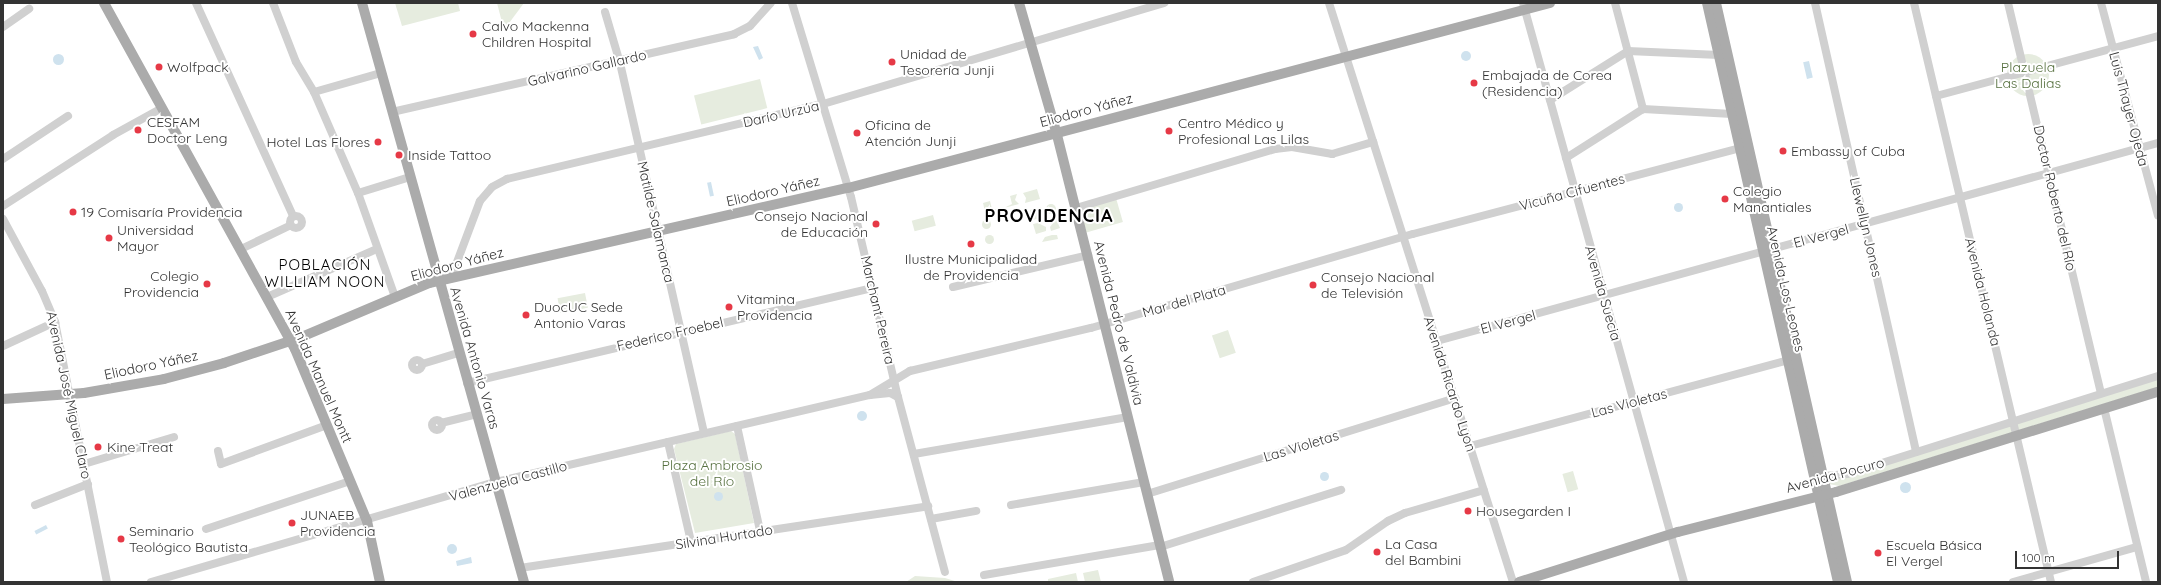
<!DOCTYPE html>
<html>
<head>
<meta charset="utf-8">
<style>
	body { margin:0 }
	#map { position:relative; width:2161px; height:585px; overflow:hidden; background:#fff; font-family:Quicksand,sans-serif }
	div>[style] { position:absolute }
	.green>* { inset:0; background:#e6ecdf; transform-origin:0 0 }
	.round { border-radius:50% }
	.water>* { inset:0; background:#cfe2ee; transform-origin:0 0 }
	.minor>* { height:8px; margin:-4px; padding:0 4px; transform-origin:4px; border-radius:4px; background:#d0d0d0 }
	.minor>.ring { margin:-4px; padding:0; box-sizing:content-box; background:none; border:8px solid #d0d0d0; border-radius:50% }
	.major>* { height:10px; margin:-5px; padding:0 5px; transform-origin:5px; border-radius:5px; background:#ababab }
	.dots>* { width:11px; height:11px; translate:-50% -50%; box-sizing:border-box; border:2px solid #fff; border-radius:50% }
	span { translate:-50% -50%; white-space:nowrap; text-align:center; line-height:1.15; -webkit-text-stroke:4px #fff; paint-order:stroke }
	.poi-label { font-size:14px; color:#333 }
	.left { translate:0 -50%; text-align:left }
	.right { translate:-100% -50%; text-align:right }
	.park-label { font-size:14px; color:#56703f }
	.street-label { font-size:14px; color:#333 }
	.neighbourhood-label { font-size:15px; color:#000; letter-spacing:1px }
	.district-label { font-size:18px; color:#000; font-weight:700; letter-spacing:1px }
	.frame { position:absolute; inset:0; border:4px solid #333; pointer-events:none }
	.scale { position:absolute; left:2015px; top:551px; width:104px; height:18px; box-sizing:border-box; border:2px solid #333; border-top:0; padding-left:5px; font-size:12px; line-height:14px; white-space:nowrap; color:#333; -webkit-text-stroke:3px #fff; paint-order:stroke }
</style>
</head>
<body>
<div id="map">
	<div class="green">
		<i style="clip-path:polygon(395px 3px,458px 3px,460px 11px,402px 26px)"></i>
		<i style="clip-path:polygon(497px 3px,524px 3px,504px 30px)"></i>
		<i class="round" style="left:2007px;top:54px;width:42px;height:42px"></i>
		<i style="left:760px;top:79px;width:30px;height:68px;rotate:76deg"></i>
		<i style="clip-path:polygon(1037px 189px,1040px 199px,1025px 203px,1026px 198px,1023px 193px)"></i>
		<i style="clip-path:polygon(1017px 194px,1015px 200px,1019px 204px,1004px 208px,1012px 204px,1010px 196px)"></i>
		<i style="left:1116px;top:198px;width:25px;height:38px;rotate:74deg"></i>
		<i style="clip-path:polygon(990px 201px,992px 209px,1000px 209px,985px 212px,983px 203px)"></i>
		<i class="round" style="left:1046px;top:204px;width:10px;height:10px"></i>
		<i style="clip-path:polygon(1041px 207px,1042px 211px,1037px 219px,1032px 220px,1030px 210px)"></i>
		<i style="left:933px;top:215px;width:11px;height:22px;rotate:75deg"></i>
		<i style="clip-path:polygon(1056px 219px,1060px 228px,1051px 231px,1050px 227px)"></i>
		<i class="round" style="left:981.5px;top:219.5px;width:9px;height:9px"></i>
		<i style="clip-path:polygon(1038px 223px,1046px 227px,1046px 231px,1036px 234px,1033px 224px)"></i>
		<i class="round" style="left:984.5px;top:234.5px;width:9px;height:9px"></i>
		<i style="clip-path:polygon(1052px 235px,1057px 235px,1058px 239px,1042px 242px,1045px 237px)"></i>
		<i style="left:585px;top:293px;width:15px;height:28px;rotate:79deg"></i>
		<i style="left:1228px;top:330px;width:24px;height:17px;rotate:71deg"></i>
		<i style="clip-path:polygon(2158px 379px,2158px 387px,1839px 486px,1829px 484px,1829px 479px)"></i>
		<i style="clip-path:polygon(731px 431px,735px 434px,754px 523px,695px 533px,674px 449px,676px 444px)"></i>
		<i style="left:1573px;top:471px;width:19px;height:11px;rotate:74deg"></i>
		<i style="clip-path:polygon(1098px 570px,1101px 582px,1085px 582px,1083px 573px)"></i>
		<i style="clip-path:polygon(1076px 573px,1078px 582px,1048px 582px,1048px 579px)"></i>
		<i style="clip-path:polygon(915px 576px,945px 578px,958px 582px,906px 582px)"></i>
	</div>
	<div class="water">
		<i style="clip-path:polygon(758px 46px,763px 58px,759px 60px,753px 47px)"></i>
		<i class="round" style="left:1461px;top:51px;width:10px;height:10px"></i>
		<i class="round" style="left:52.5px;top:53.5px;width:11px;height:11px"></i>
		<i style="left:1809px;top:61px;width:17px;height:6px;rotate:77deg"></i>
		<i style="left:711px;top:182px;width:14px;height:4px;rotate:78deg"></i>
		<i class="round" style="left:1673.5px;top:202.5px;width:9px;height:9px"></i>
		<i class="round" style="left:857px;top:411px;width:10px;height:10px"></i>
		<i class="round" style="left:1319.5px;top:471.5px;width:9px;height:9px"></i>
		<i class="round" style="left:1899.5px;top:481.5px;width:11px;height:11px"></i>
		<i class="round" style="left:713.5px;top:491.5px;width:9px;height:9px"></i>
		<i style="left:46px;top:525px;width:4px;height:13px;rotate:63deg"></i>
		<i class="round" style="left:447px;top:544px;width:10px;height:10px"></i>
		<i style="clip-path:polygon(471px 557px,472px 563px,457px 566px,456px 561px)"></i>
	</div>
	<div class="minor">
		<i style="left:196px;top:3px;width:234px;rotate:65.5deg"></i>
		<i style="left:273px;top:3px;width:63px;rotate:68.7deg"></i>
		<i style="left:296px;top:62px;width:35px;rotate:59deg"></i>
		<i style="left:314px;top:92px;width:110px;rotate:66.5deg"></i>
		<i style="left:358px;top:193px;width:110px;rotate:70.4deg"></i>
		<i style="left:792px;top:3px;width:203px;rotate:73.1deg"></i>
		<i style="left:851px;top:197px;width:205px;rotate:76.8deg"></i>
		<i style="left:898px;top:397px;width:181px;rotate:75deg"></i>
		<i style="left:1329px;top:3px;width:608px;rotate:72.37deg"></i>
		<i style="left:1523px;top:3px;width:601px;rotate:74.46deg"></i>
		<i style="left:1615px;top:3px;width:110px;rotate:75.2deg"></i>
		<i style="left:1815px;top:3px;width:460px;rotate:77.3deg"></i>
		<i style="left:1914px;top:3px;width:595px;rotate:76.69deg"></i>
		<i style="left:2008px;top:3px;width:401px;rotate:76.6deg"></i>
		<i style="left:2101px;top:3px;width:220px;rotate:75deg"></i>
		<i style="left:605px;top:12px;width:53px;rotate:73.6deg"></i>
		<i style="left:620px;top:63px;width:379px;rotate:77.2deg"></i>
		<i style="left:3px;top:27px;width:32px;rotate:-35deg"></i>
		<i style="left:314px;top:92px;width:70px;rotate:-15.8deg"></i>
		<i style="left:1936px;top:96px;width:230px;rotate:-15.1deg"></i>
		<i style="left:1550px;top:100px;width:92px;rotate:-32.1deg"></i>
		<i style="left:1628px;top:51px;width:91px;rotate:2.5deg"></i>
		<i style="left:392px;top:112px;width:351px;rotate:-12.8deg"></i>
		<i style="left:734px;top:34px;width:18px;rotate:-27deg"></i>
		<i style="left:750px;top:26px;width:31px;rotate:-48deg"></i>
		<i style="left:1566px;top:158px;width:91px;rotate:-32.5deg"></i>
		<i style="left:1643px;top:109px;width:89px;rotate:3.2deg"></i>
		<i style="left:3px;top:159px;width:78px;rotate:-33.5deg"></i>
		<i style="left:358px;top:193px;width:54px;rotate:-17.1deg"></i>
		<i style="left:3px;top:206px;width:131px;rotate:-32.8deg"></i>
		<i style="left:113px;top:135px;width:56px;rotate:-28.9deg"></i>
		<i style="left:1076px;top:208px;width:208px;rotate:-16.5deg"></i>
		<i style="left:1275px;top:149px;width:17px;rotate:-7deg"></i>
		<i style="left:1292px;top:147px;width:41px;rotate:9.9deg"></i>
		<i style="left:1332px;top:154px;width:43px;rotate:-16.3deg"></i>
		<i class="ring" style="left:290px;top:216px;width:4px;height:4px"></i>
		<i style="left:3px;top:219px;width:82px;rotate:61.6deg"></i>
		<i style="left:42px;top:291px;width:34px;rotate:67deg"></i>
		<i style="left:55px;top:322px;width:265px;rotate:78.7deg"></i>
		<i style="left:241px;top:249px;width:55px;rotate:-25.6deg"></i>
		<i style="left:451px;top:278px;width:82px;rotate:-69.4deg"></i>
		<i style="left:480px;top:201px;width:18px;rotate:-49deg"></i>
		<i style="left:492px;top:187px;width:17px;rotate:-28deg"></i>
		<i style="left:507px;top:179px;width:325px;rotate:-13.4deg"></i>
		<i style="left:823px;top:104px;width:356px;rotate:-16.5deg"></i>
		<i style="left:953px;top:287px;width:139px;rotate:-13.3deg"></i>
		<i style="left:267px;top:297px;width:120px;rotate:-23.6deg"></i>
		<i style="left:1437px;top:341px;width:748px;rotate:-15.36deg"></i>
		<i style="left:3px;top:346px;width:57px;rotate:-24.8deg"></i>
		<i class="ring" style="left:412px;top:360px;width:2px;height:2px"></i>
		<i style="left:422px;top:364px;width:39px;rotate:-17deg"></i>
		<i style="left:467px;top:383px;width:417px;rotate:-13.2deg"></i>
		<i style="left:870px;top:395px;width:47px;rotate:-31deg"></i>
		<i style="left:910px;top:371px;width:186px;rotate:-13.4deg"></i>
		<i style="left:1091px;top:328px;width:335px;rotate:-16.3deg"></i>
		<i style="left:1413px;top:234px;width:338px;rotate:-14.7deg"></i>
		<i style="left:2104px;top:408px;width:179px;rotate:76.4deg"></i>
		<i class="ring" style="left:432px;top:420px;width:2px;height:2px"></i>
		<i style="left:441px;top:423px;width:36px;rotate:-14deg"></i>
		<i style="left:737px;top:426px;width:107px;rotate:77.6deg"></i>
		<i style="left:668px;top:442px;width:103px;rotate:77deg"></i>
		<i style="left:1470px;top:446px;width:329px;rotate:-15.1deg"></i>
		<i style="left:218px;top:451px;width:13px;rotate:77deg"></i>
		<i style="left:221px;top:464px;width:113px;rotate:-20.2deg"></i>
		<i style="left:914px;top:454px;width:217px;rotate:-9.8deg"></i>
		<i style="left:84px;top:464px;width:94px;rotate:-16.7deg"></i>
		<i style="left:1824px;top:476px;width:23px;rotate:-5deg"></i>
		<i style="left:1847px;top:474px;width:326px;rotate:-17.5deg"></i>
		<i style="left:1147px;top:494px;width:323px;rotate:-17.3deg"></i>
		<i style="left:35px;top:505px;width:57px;rotate:-21.6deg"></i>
		<i style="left:1011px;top:505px;width:135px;rotate:-9.8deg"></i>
		<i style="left:931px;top:519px;width:46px;rotate:-10.1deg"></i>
		<i style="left:206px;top:529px;width:152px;rotate:-18.4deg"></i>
		<i style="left:1160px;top:547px;width:190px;rotate:-17.5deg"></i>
		<i style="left:520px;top:568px;width:413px;rotate:-8.6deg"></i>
		<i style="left:984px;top:575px;width:178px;rotate:-9.7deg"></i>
		<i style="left:151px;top:582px;width:359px;rotate:-16.2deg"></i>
		<i style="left:496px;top:482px;width:384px;rotate:-13.1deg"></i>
		<i style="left:870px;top:395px;width:20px;rotate:-6deg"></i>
		<i style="left:890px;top:393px;width:9px;rotate:27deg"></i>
		<i style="left:1253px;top:582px;width:98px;rotate:-19deg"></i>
		<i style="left:1346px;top:550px;width:51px;rotate:-34.6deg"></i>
		<i style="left:1388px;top:521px;width:19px;rotate:-25deg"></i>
		<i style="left:1405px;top:513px;width:82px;rotate:-16.2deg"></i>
		<i style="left:2013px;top:582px;width:129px;rotate:-15.8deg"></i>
	</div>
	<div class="major">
		<i style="left:104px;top:3px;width:395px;rotate:61.1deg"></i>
		<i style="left:295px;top:349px;width:186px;rotate:67.3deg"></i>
		<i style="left:367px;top:521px;width:62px;rotate:78deg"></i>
		<i style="left:362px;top:3px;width:601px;rotate:74.37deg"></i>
		<i style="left:1019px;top:3px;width:133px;rotate:73.9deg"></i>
		<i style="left:1056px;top:131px;width:465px;rotate:75.9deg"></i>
		<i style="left:1707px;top:3px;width:594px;rotate:77.25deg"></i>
		<i style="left:1716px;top:3px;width:594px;rotate:77.25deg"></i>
		<i style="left:3px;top:399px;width:81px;rotate:-4.2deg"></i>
		<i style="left:84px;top:393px;width:81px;rotate:-9.9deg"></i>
		<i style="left:164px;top:379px;width:62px;rotate:-14.9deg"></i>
		<i style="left:224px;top:363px;width:79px;rotate:-18.4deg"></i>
		<i style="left:299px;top:338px;width:141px;rotate:-22.9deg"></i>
		<i style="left:429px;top:283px;width:430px;rotate:-12.8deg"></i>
		<i style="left:848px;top:188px;width:726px;rotate:-14.76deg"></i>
		<i style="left:1519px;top:582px;width:167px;rotate:-17.5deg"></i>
		<i style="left:1678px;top:532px;width:163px;rotate:-14.2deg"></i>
		<i style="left:1836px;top:492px;width:337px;rotate:-17.3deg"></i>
	</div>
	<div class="dots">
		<i style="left:473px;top:34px;background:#e63946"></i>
		<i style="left:892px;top:62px;background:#e63946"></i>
		<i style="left:159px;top:67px;background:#e63946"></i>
		<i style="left:1474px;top:83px;background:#e63946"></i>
		<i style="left:138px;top:130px;background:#e63946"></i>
		<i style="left:1169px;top:131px;background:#e63946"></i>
		<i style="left:857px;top:133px;background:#e63946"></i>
		<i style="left:378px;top:142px;background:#e63946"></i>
		<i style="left:1783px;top:151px;background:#e63946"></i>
		<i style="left:399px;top:155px;background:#e63946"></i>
		<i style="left:1725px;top:199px;background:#e63946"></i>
		<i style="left:73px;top:212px;background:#e63946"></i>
		<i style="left:876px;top:224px;background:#e63946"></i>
		<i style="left:109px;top:238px;background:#e63946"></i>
		<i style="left:971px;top:244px;background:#e63946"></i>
		<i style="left:207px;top:284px;background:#e63946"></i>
		<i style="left:1313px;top:285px;background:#e63946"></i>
		<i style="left:729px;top:307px;background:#e63946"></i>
		<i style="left:526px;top:315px;background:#e63946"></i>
		<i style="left:98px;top:447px;background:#e63946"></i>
		<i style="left:1468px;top:511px;background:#e63946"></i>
		<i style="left:292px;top:523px;background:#e63946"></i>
		<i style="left:121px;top:539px;background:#e63946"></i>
		<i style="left:1377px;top:552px;background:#e63946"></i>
		<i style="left:1878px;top:553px;background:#e63946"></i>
	</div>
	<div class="poi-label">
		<span class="left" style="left:482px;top:34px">Calvo Mackenna<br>Children Hospital</span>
		<span class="left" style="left:900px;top:62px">Unidad de<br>Tesorería Junji</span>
		<span class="left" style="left:167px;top:67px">Wolfpack</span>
		<span class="left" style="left:1482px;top:83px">Embajada de Corea<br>(Residencia)</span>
		<span class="left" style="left:147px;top:130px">CESFAM<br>Doctor Leng</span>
		<span class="left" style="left:1178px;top:131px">Centro Médico y<br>Profesional Las Lilas</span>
		<span class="left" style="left:865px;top:133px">Oficina de<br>Atención Junji</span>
		<span class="right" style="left:370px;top:142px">Hotel Las Flores</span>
		<span class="left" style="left:1791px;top:151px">Embassy of Cuba</span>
		<span class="left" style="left:408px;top:155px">Inside Tattoo</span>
		<span class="left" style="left:1733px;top:199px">Colegio<br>Manantiales</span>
		<span class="left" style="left:81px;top:212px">19 Comisaría Providencia</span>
		<span class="right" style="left:868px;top:224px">Consejo Nacional<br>de Educación</span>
		<span class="left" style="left:117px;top:238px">Universidad<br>Mayor</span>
		<span style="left:971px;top:267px">Ilustre Municipalidad<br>de Providencia</span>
		<span class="right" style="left:199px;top:284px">Colegio<br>Providencia</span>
		<span class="left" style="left:1321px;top:285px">Consejo Nacional<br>de Televisión</span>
		<span class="left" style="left:737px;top:307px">Vitamina<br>Providencia</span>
		<span class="left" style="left:534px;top:315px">DuocUC Sede<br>Antonio Varas</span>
		<span class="left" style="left:107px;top:447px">Kine Treat</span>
		<span class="left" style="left:1476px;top:511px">Housegarden I</span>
		<span class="left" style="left:300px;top:523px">JUNAEB<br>Providencia</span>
		<span class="left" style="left:129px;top:539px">Seminario<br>Teológico Bautista</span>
		<span class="left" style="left:1385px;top:552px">La Casa<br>del Bambini</span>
		<span class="left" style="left:1886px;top:553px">Escuela Básica<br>El Vergel</span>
	</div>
	<div class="park-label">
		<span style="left:2028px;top:75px">Plazuela<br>Las Dalias</span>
		<span style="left:712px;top:473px">Plaza Ambrosio<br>del Río</span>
	</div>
	<div class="street-label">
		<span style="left:587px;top:68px;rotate:-13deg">Galvarino Gallardo</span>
		<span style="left:2129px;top:109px;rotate:75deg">Luis Thayer Ojeda</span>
		<span style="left:1086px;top:110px;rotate:-15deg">Eliodoro Yáñez</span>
		<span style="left:781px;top:114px;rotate:-13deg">Darío Urzúa</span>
		<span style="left:773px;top:191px;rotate:-13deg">Eliodoro Yáñez</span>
		<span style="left:1572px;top:192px;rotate:-15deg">Vicuña Cifuentes</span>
		<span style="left:2055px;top:198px;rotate:77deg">Doctor Roberto del Río</span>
		<span style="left:656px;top:222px;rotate:77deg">Matilde Salamanca</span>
		<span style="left:1866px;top:227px;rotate:77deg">Llewellyn Jones</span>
		<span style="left:1821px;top:236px;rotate:-15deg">El Vergel</span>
		<span style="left:457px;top:264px;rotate:-15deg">Eliodoro Yáñez</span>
		<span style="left:1786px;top:289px;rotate:77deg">Avenida Los Leones</span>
		<span style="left:1983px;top:292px;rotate:76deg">Avenida Holanda</span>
		<span style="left:1603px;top:293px;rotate:74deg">Avenida Suecia</span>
		<span style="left:1184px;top:301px;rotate:-16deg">Mar del Plata</span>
		<span style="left:878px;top:310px;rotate:77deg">Marchant Pereira</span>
		<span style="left:1508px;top:322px;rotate:-15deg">El Vergel</span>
		<span style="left:1119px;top:323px;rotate:76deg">Avenida Pedro de Valdivia</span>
		<span style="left:670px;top:334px;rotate:-13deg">Federico Froebel</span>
		<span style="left:475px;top:358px;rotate:74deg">Avenida Antonio Varas</span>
		<span style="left:151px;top:365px;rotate:-12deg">Eliodoro Yáñez</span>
		<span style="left:319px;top:376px;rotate:66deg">Avenida Manuel Montt</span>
		<span style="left:1450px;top:384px;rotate:72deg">Avenida Ricardo Lyon</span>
		<span style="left:69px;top:395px;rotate:78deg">Avenida José Miguel Claro</span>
		<span style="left:1629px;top:403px;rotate:-15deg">Las Violetas</span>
		<span style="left:1301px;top:446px;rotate:-17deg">Las Violetas</span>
		<span style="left:1835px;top:475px;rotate:-15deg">Avenida Pocuro</span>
		<span style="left:508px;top:481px;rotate:-15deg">Valenzuela Castillo</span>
		<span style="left:724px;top:537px;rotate:-9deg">Silvina Hurtado</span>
	</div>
	<div class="neighbourhood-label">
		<span style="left:325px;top:273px">POBLACIÓN<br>WILLIAM NOON</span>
	</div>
	<div class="district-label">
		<span style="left:1049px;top:216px">PROVIDENCIA</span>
	</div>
	<div class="frame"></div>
	<div class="scale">100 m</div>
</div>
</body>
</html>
